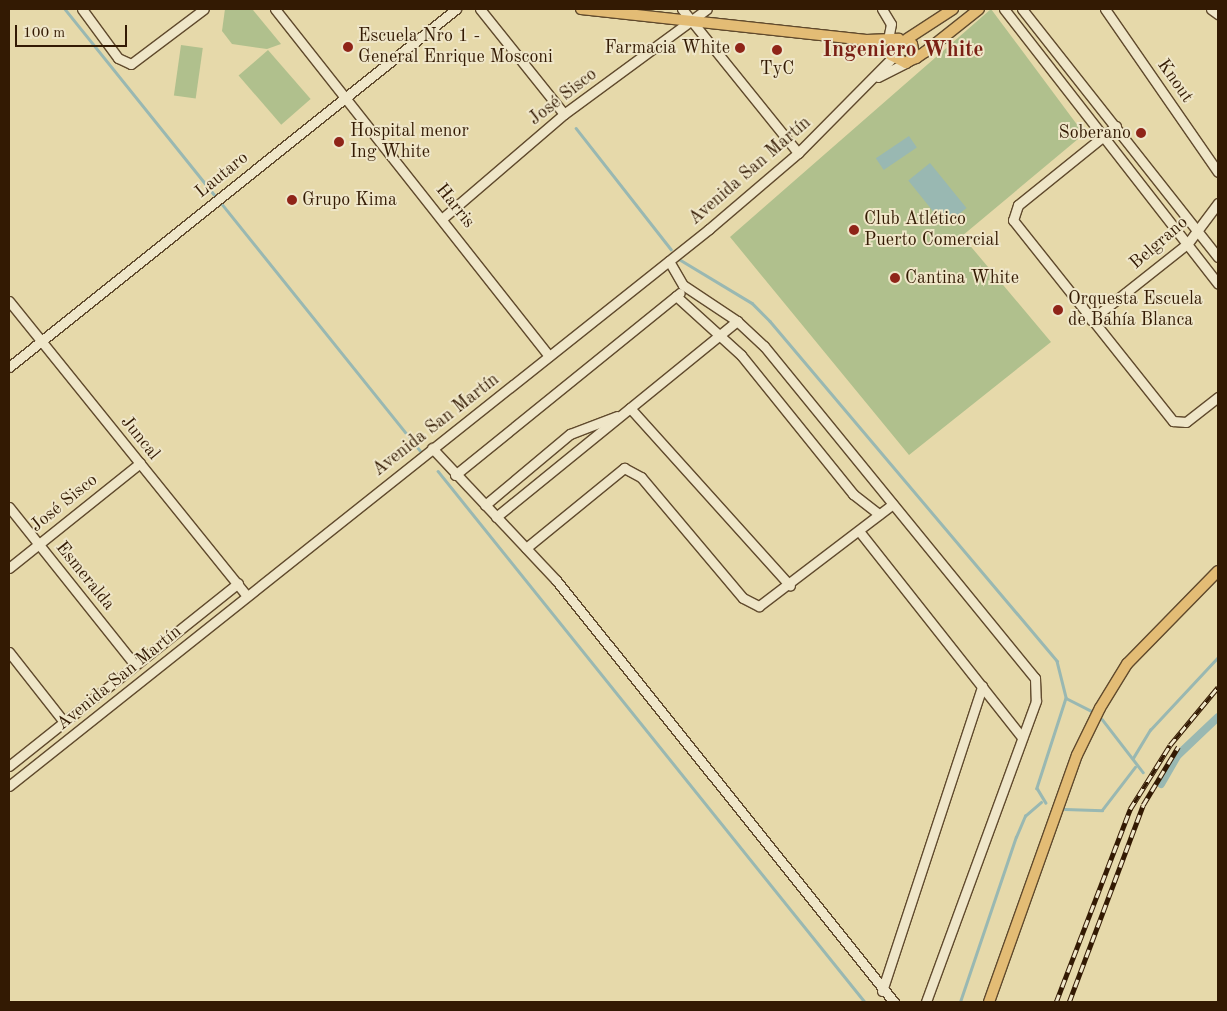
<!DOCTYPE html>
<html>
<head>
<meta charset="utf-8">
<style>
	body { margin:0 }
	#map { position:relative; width:1227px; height:1011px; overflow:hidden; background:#e6d9aa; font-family:"Old Standard TT",serif }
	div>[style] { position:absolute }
	.green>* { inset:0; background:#b0c08d; transform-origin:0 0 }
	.water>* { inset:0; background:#99b8b2; transform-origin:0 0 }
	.stream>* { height:2.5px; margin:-1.25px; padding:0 1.25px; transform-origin:1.25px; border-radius:1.25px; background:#99b8b2 }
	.canal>* { height:8px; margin:-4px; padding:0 4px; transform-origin:4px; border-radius:4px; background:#99b8b2 }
	.roads { filter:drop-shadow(1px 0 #604a2d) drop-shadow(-1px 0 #604a2d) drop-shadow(0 1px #604a2d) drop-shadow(0 -1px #604a2d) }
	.minor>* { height:9px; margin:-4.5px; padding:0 4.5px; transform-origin:4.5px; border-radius:4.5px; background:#efe6c8 }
	.major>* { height:10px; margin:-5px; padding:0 5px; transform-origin:5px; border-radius:5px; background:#e3bc75 }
	.rail>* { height:4.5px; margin-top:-2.25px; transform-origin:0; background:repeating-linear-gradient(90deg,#efe6c8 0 8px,#331a03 0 16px); box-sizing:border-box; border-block:1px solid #331a03 }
	.dots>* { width:14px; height:14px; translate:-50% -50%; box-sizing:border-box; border:2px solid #efe6c8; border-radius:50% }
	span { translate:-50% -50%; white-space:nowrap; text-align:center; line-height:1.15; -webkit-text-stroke:4px #efe6c8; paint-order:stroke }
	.poi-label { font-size:18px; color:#331a03 }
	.left { translate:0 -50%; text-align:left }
	.right { translate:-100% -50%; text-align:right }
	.street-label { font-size:18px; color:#331a03 }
	.district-label { font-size:22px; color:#7a1f14; font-weight:700 }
	.frame { position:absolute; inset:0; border:10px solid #331a03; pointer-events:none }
	.scale { position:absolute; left:15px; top:25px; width:112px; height:22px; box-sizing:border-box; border:2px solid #331a03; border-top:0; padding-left:6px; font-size:15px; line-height:18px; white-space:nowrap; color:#331a03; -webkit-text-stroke:4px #efe6c8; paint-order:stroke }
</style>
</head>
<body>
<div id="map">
	<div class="green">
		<i style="clip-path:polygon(225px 9px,253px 10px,281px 44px,267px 49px,232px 44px,222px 31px)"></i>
		<i style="clip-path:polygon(991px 9px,1084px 134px,962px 236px,1051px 342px,909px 455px,730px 237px)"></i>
		<i style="left:181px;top:45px;width:22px;height:51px;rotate:8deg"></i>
		<i style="left:268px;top:50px;width:65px;height:39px;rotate:49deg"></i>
	</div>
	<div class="water">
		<i style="left:909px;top:136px;width:14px;height:40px;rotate:56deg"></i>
		<i style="left:930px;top:163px;width:58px;height:28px;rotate:51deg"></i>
	</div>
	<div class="stream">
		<i style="left:65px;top:9px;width:238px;rotate:51.2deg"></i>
		<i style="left:576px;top:128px;width:154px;rotate:51.9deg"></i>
		<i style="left:222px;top:204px;width:316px;rotate:51.2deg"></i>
		<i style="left:679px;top:259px;width:85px;rotate:31.1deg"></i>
		<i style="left:752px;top:303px;width:25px;rotate:45deg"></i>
		<i style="left:770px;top:321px;width:445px;rotate:49.8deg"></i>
		<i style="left:1057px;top:661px;width:38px;rotate:76deg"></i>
		<i style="left:1066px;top:698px;width:95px;rotate:107.9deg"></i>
		<i style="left:1037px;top:788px;width:17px;rotate:59deg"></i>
		<i style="left:438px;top:471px;width:681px;rotate:51.2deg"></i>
		<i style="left:1066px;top:698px;width:28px;rotate:27deg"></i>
		<i style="left:1102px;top:719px;width:67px;rotate:52.3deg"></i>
		<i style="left:1133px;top:758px;width:33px;rotate:-59deg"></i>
		<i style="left:1150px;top:730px;width:100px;rotate:-47deg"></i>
		<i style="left:1065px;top:809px;width:37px;rotate:2deg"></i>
		<i style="left:1102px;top:810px;width:54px;rotate:-52.5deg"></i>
		<i style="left:960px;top:1002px;width:174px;rotate:-71.3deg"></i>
		<i style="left:1016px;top:837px;width:23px;rotate:-67deg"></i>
		<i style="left:1025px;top:816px;width:21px;rotate:-41deg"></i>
	</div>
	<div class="canal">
		<i style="left:1161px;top:784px;width:34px;rotate:-60deg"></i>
		<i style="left:1178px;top:755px;width:55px;rotate:-43.5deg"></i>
	</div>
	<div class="roads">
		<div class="minor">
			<i style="left:82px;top:9px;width:61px;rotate:53.7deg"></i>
			<i style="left:118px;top:58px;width:14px;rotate:25deg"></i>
			<i style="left:131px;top:64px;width:91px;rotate:-37deg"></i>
			<i style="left:275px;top:9px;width:442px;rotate:51.7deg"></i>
			<i style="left:480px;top:9px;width:134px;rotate:51.3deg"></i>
			<i style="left:682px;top:9px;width:185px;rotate:51.1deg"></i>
			<i style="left:882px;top:9px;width:17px;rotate:59deg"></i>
			<i style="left:891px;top:24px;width:16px;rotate:101deg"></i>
			<i style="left:1004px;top:9px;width:348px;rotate:52.1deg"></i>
			<i style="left:1022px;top:9px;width:316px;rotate:51.7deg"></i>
			<i style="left:1105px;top:9px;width:198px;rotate:55.3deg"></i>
			<i style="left:1211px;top:9px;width:9px;rotate:36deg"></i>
			<i style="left:878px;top:77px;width:31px;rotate:-27deg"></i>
			<i style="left:1116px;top:126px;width:126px;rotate:141.1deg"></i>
			<i style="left:1018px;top:205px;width:16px;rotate:108deg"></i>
			<i style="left:1013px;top:220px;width:257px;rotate:51.5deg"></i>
			<i style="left:1173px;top:421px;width:13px;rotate:4deg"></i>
			<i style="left:1186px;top:422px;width:41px;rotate:-38deg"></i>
			<i style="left:444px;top:217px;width:158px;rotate:-40.6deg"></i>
			<i style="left:564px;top:114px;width:177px;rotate:-36.3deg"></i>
			<i style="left:669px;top:261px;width:28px;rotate:60deg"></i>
			<i style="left:683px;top:285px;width:65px;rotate:33.7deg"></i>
			<i style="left:737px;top:321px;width:37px;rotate:43deg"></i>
			<i style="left:764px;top:346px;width:429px;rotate:50.8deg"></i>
			<i style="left:1035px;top:678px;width:23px;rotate:88deg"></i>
			<i style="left:1036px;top:701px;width:320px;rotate:110.1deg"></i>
			<i style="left:676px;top:296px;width:88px;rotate:42.2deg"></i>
			<i style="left:741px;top:355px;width:179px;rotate:51.1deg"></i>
			<i style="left:853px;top:494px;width:33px;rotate:38deg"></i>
			<i style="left:9px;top:301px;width:379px;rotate:51.1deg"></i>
			<i style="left:1091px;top:320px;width:124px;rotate:-38.4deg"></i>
			<i style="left:1188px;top:243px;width:50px;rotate:-53.1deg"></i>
			<i style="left:9px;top:367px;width:573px;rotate:-38.69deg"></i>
			<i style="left:630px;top:408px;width:239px;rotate:48deg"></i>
			<i style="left:432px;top:448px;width:181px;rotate:46.8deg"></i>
			<i style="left:556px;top:580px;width:541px;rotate:51.31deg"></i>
			<i style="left:455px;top:475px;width:289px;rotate:-39deg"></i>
			<i style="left:485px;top:505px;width:111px;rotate:-39.9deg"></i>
			<i style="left:570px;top:434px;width:50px;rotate:-21deg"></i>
			<i style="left:9px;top:507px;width:202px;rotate:51.4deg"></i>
			<i style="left:496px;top:517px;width:311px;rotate:-39.1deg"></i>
			<i style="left:859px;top:531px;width:261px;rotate:51.7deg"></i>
			<i style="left:526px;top:548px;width:127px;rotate:-39.2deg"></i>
			<i style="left:624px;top:468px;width:19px;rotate:28deg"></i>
			<i style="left:641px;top:477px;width:158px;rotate:49.9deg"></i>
			<i style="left:743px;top:598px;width:18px;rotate:27deg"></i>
			<i style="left:759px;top:606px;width:168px;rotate:-37.3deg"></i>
			<i style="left:9px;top:568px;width:168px;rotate:-38.7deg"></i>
			<i style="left:9px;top:652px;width:89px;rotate:51.8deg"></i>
			<i style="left:9px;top:766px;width:293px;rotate:-38.6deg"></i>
			<i style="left:9px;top:786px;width:895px;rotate:-38.51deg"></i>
			<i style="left:709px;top:229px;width:117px;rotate:-40.5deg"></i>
			<i style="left:798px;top:153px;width:134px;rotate:-45.3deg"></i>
			<i style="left:882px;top:991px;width:321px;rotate:-71.8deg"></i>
		</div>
		<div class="major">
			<i style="left:581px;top:9px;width:287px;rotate:6.2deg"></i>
			<i style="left:866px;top:40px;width:33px;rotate:-2deg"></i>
			<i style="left:907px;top:39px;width:55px;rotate:-33.1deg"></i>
			<i style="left:909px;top:61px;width:9px;rotate:-54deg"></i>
			<i style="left:914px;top:54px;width:10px;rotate:-101deg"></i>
			<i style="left:912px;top:44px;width:16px;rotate:-166deg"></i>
			<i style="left:896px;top:40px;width:16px;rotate:108deg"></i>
			<i style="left:891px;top:55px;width:17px;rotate:28deg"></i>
			<i style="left:906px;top:63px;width:4px;rotate:-34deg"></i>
			<i style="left:909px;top:61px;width:8px;rotate:-23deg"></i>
			<i style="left:916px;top:58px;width:11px;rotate:-34deg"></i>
			<i style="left:925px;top:52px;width:69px;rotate:-38.5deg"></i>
			<i style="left:989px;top:1002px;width:262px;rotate:-70.4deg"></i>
			<i style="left:1077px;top:755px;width:52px;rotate:-63.9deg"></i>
			<i style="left:1100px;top:708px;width:52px;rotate:-58.5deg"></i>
			<i style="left:1127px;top:664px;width:130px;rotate:-45.6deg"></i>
		</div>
	</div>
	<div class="rail">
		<i style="left:1056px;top:1002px;width:207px;rotate:-69deg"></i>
		<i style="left:1130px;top:809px;width:75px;rotate:-58deg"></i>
		<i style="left:1170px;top:745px;width:75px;rotate:-50.4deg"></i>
		<i style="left:1069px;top:1002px;width:210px;rotate:-69.4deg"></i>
		<i style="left:1143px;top:805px;width:68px;rotate:-58.9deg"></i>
	</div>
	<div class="dots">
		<i style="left:348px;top:47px;background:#8f2418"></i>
		<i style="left:740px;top:48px;background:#8f2418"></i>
		<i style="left:777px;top:50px;background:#8f2418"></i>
		<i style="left:1141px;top:133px;background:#8f2418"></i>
		<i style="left:339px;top:142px;background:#8f2418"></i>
		<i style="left:292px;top:200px;background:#8f2418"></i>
		<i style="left:854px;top:230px;background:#8f2418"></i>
		<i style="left:895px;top:278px;background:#8f2418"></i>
		<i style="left:1058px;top:310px;background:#8f2418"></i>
	</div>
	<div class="poi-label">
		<span class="left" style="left:358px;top:47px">Escuela Nro 1 -<br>General Enrique Mosconi</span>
		<span class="right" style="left:730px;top:48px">Farmacia White</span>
		<span style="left:777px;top:69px">TyC</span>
		<span class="left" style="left:350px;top:142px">Hospital menor<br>Ing White</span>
		<span class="right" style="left:1131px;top:133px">Soberano</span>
		<span class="left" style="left:302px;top:200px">Grupo Kima</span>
		<span class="left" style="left:864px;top:230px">Club Atlético<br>Puerto Comercial</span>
		<span class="left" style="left:905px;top:278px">Cantina White</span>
		<span class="left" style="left:1068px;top:310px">Orquesta Escuela<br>de Bahía Blanca</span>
	</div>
	<div class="street-label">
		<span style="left:1175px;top:81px;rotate:55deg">Knout</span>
		<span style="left:563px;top:97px;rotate:-38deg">José Sisco</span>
		<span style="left:750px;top:171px;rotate:-41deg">Avenida San Martín</span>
		<span style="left:222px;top:175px;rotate:-39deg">Lautaro</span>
		<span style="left:455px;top:206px;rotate:51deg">Harris</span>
		<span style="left:1159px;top:243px;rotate:-41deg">Belgrano</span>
		<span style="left:436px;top:425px;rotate:-38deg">Avenida San Martín</span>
		<span style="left:140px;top:438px;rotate:51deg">Juncal</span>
		<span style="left:64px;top:503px;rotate:-39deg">José Sisco</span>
		<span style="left:85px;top:576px;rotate:51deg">Esmeralda</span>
		<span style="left:119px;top:678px;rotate:-39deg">Avenida San Martín</span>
	</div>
	<div class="district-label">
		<span style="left:903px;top:51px">Ingeniero White</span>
	</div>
	<div class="frame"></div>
	<div class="scale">100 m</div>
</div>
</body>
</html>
